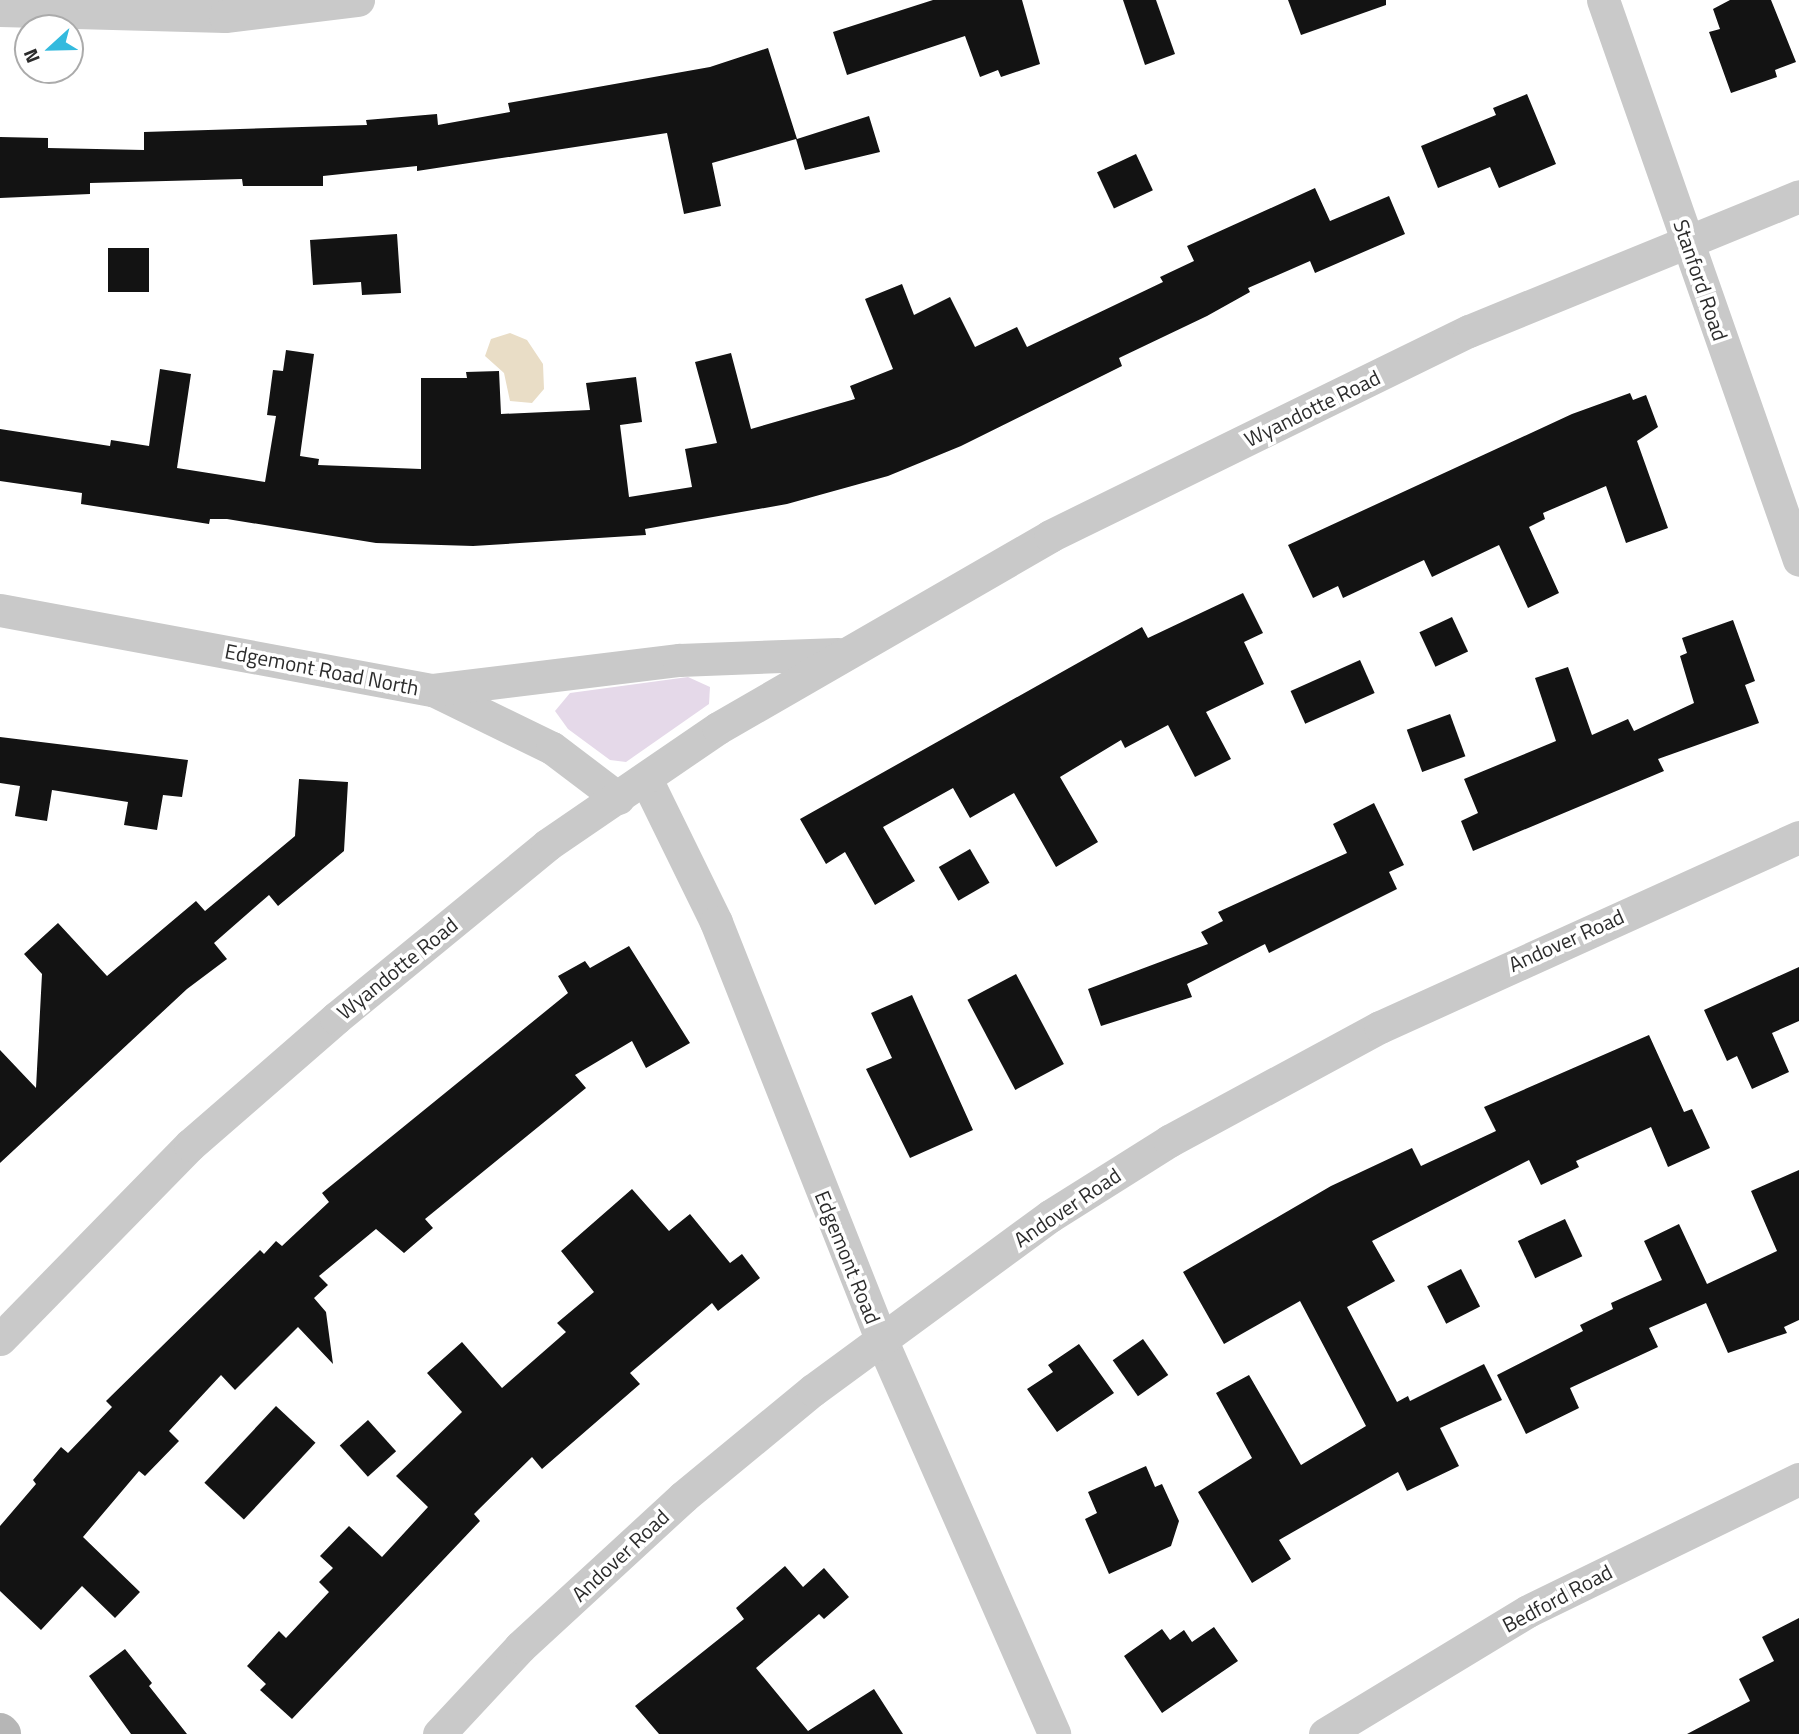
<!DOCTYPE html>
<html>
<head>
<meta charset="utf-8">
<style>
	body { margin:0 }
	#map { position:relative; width:1799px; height:1734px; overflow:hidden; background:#fff; font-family:"Titillium Web",sans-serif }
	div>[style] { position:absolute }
	.green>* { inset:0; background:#e5d9e9 }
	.water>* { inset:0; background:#e9ddc6 }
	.building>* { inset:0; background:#131313; transform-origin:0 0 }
	.street>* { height:33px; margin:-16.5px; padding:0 16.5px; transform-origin:16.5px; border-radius:16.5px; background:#c9c9c9 }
	.secondary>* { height:38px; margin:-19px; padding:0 19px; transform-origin:19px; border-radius:19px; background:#b6b6b6 }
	span { translate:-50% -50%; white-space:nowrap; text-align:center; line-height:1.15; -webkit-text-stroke:7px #fff; paint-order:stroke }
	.street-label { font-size:21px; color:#2c2c2c }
	.north { position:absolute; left:14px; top:14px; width:70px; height:70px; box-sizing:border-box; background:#fff; border:2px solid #ababab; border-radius:50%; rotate:248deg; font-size:19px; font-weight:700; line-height:28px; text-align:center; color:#2c2c2c }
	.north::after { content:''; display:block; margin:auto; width:24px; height:32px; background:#33bade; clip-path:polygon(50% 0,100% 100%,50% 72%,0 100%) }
</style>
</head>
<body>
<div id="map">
	<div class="green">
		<i style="clip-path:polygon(688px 677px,710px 687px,709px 704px,626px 762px,610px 760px,568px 729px,555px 711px,570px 693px)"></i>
	</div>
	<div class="water">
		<i style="clip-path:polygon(510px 333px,527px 340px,543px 364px,544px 389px,532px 403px,510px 401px,504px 373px,485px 356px,491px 339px)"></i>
	</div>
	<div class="building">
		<i style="clip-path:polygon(933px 0,1022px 0,1040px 64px,1001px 77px,998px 70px,980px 77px,965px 36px,847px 75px,833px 32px)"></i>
		<i style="clip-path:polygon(1123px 0,1156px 0,1175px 54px,1145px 65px)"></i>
		<i style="clip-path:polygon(1288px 0,1386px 0,1386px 5px,1301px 35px)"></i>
		<i style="clip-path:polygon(1730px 0,1771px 0,1796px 62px,1775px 70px,1777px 77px,1731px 93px,1709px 32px,1720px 29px,1713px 9px)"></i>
		<i style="clip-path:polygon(768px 48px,797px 139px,869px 116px,880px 152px,805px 170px,796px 139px,712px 163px,721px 206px,684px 214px,667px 133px,417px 171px,417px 166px,323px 176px,323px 186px,243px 186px,242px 179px,90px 183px,90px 194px,0 198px,0 137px,48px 138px,48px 148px,144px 150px,144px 132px,367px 125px,366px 120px,437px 114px,438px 125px,510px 112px,508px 103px,710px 67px)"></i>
		<i style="clip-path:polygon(1527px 94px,1556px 164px,1499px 188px,1490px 167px,1438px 188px,1421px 146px,1496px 115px,1493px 108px)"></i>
		<i style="left:1136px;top:154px;width:40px;height:43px;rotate:65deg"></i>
		<i style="clip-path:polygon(1315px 188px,1330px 221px,1389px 196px,1405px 234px,1315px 273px,1310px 261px,1248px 288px,1250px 292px,1207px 316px,1119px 358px,1122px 366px,961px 446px,888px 476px,787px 504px,645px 529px,646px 535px,473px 546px,376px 543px,227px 519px,210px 519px,209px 524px,81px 504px,82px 493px,0 481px,0 429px,110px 446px,111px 440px,149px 446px,160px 369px,191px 374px,177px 468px,265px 482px,276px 416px,267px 415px,273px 370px,283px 371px,286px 350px,314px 354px,300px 456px,319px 459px,318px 465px,421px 469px,421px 378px,467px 378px,466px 372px,499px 371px,501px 414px,590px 410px,586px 383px,636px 377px,642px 422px,620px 425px,629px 497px,692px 487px,685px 449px,717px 443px,695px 362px,731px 353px,751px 429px,855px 399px,850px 386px,893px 369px,865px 299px,902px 284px,914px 315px,950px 297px,975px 347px,1017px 327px,1027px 347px,1163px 282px,1160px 277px,1194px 261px,1187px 246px)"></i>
		<i style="clip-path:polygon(397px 234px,401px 293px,362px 295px,361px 282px,313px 285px,310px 240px)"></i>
		<i style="left:108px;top:248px;width:41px;height:44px"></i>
		<i style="clip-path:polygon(1630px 393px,1633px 400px,1646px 395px,1658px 427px,1637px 441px,1668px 528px,1626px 543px,1606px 486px,1543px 513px,1545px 519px,1529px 527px,1559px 593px,1528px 608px,1499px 545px,1432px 577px,1424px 560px,1343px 598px,1338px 586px,1313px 598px,1288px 545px,1572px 414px)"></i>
		<i style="clip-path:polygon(1243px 593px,1263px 633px,1244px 642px,1264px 684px,1206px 712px,1231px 759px,1195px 777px,1168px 725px,1125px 748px,1121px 740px,1060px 777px,1098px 842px,1056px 867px,1014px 793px,970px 818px,953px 788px,883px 827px,915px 881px,875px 905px,845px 852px,826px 864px,800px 819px,1142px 627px,1148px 638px)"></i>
		<i style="left:1452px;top:617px;width:38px;height:36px;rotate:65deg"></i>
		<i style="clip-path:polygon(1733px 620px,1755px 681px,1745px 685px,1759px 723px,1658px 759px,1664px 771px,1473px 851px,1461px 821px,1478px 813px,1464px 779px,1556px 741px,1535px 678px,1568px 667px,1592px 735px,1628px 719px,1634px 731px,1694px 703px,1680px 656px,1687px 653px,1682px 638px)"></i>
		<i style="left:1360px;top:660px;width:36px;height:76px;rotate:66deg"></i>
		<i style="left:1450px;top:714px;width:45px;height:46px;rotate:70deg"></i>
		<i style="clip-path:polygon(0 737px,188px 760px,182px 797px,163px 795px,157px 830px,124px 825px,128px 802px,52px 790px,47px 821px,15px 816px,20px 786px,0 783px)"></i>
		<i style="clip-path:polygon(299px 779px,348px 782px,344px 851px,278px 906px,269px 895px,214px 943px,227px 959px,187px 989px,0 1163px,0 1050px,36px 1088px,42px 974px,24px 954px,58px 923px,107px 976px,196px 901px,205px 911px,295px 836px)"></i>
		<i style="clip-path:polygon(1374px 803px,1404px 865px,1389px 872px,1397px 889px,1269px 953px,1265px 944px,1187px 984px,1192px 997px,1101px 1026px,1088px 989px,1208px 944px,1201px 932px,1223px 921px,1218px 912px,1347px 853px,1333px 824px)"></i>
		<i style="left:970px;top:849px;width:39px;height:36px;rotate:60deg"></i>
		<i style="clip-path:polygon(629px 946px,690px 1043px,646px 1068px,632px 1041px,575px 1075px,586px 1088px,425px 1219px,433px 1228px,404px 1253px,376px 1229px,319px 1276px,328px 1285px,314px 1298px,326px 1312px,333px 1364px,298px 1327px,235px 1390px,221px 1375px,169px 1431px,179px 1441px,145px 1476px,139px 1471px,83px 1537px,140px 1592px,115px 1618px,82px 1586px,41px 1630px,0 1591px,0 1526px,36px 1484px,33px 1480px,61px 1447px,68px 1453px,112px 1407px,106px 1401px,260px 1250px,264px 1254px,276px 1241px,282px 1246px,329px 1202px,322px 1193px,568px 993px,558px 976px,585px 961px,590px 968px)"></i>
		<i style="clip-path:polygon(1799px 967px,1799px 1021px,1772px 1033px,1789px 1072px,1752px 1089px,1737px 1056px,1727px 1061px,1704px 1010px)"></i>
		<i style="left:1016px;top:974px;width:102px;height:55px;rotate:62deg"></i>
		<i style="clip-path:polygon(912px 995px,973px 1130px,910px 1158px,866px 1069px,892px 1058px,871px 1013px)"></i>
		<i style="clip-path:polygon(1649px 1035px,1684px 1112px,1692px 1109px,1710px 1148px,1668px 1167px,1651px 1127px,1576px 1161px,1579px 1167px,1541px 1185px,1529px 1160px,1372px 1241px,1395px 1281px,1347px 1307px,1397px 1402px,1408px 1396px,1410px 1401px,1484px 1364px,1502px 1400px,1440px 1428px,1459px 1466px,1407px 1491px,1398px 1472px,1279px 1540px,1291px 1559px,1252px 1583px,1198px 1492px,1252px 1458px,1216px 1393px,1249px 1375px,1301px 1465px,1366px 1426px,1300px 1301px,1224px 1344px,1183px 1272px,1331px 1186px,1412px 1148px,1421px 1166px,1496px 1131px,1484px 1107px)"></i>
		<i style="clip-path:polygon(1799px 1170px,1799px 1320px,1784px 1327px,1787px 1333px,1728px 1353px,1706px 1303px,1649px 1328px,1658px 1347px,1570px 1388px,1579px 1408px,1526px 1434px,1497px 1375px,1583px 1331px,1580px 1325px,1613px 1309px,1611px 1303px,1662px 1280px,1644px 1241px,1679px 1224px,1707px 1284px,1777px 1251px,1751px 1191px)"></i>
		<i style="clip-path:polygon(632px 1189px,669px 1231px,690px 1214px,730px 1263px,742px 1254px,760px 1278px,718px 1311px,712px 1303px,630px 1373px,640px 1384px,542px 1469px,532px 1457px,474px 1514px,480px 1521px,292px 1719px,260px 1690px,266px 1684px,247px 1666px,279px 1631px,286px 1638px,329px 1592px,319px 1582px,333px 1568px,320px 1556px,349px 1526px,382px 1557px,428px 1507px,396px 1476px,462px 1412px,427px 1373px,462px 1342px,502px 1388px,566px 1332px,557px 1323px,594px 1292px,561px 1251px)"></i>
		<i style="left:1565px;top:1219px;width:41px;height:52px;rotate:65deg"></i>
		<i style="left:1461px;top:1269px;width:42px;height:38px;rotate:63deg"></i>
		<i style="left:1143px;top:1339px;width:44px;height:37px;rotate:55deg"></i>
		<i style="clip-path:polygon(1079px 1344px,1114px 1393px,1057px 1432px,1027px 1389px,1053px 1372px,1048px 1365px)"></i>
		<i style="left:276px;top:1406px;width:54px;height:105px;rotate:43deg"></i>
		<i style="left:368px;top:1420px;width:42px;height:38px;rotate:48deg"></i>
		<i style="clip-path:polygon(1146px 1466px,1155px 1487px,1162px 1484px,1179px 1521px,1171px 1546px,1109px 1574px,1085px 1519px,1097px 1513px,1088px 1492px)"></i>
		<i style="clip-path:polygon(785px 1566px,803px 1587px,824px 1568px,849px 1597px,824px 1619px,819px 1614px,756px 1668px,808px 1731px,874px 1689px,903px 1734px,659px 1734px,635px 1706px,744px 1619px,736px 1608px)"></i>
		<i style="clip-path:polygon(1799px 1618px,1799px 1734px,1687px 1734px,1750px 1701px,1739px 1679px,1774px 1661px,1762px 1637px)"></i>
		<i style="clip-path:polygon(1214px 1627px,1238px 1661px,1162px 1713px,1124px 1656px,1162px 1629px,1170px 1640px,1184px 1630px,1192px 1642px)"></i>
		<i style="clip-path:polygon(125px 1649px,152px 1683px,149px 1686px,187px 1734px,131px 1734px,89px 1676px)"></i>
	</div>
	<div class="street">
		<i style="left:1603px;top:0;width:593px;rotate:70.71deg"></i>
		<i style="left:0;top:10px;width:225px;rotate:1.5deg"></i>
		<i style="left:225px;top:16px;width:134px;rotate:-6.9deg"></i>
		<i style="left:0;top:610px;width:440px;rotate:10.5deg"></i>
		<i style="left:433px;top:690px;width:132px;rotate:26deg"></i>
		<i style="left:552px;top:748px;width:83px;rotate:37.1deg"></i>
		<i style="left:433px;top:690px;width:248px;rotate:-7deg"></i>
		<i style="left:679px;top:660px;width:159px;rotate:-2.2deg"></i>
		<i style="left:646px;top:779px;width:159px;rotate:63.9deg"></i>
		<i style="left:716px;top:922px;width:448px;rotate:68.4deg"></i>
		<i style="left:881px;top:1339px;width:431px;rotate:66.3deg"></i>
		<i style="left:0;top:1339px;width:272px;rotate:-45.6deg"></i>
		<i style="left:190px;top:1145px;width:194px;rotate:-41deg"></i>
		<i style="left:336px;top:1018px;width:273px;rotate:-39.3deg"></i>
		<i style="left:547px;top:845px;width:207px;rotate:-34.4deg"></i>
		<i style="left:718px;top:728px;width:384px;rotate:-30deg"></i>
		<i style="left:1050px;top:536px;width:466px;rotate:-26.1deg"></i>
		<i style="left:1469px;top:331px;width:357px;rotate:-22.2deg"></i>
		<i style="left:439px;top:1734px;width:119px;rotate:-47deg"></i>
		<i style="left:520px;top:1647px;width:222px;rotate:-42.6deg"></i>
		<i style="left:683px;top:1497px;width:168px;rotate:-39.5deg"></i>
		<i style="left:813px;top:1390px;width:294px;rotate:-36.3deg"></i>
		<i style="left:1050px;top:1216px;width:141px;rotate:-32.2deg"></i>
		<i style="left:1169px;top:1141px;width:240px;rotate:-28.4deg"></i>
		<i style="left:1380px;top:1027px;width:460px;rotate:-24.4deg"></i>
		<i style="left:1325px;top:1734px;width:237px;rotate:-31.2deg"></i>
		<i style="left:1528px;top:1611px;width:301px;rotate:-26deg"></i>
	</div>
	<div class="secondary">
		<i style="left:0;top:1732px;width:3px;rotate:45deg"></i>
	</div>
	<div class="street-label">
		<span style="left:1701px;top:280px;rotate:71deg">Stanford Road</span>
		<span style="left:1312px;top:408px;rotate:-26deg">Wyandotte Road</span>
		<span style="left:322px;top:669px;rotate:11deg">Edgemont Road North</span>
		<span style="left:1566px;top:940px;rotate:-24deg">Andover Road</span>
		<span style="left:397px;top:968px;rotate:-39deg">Wyandotte Road</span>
		<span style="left:1067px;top:1207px;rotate:-34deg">Andover Road</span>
		<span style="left:848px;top:1257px;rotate:68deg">Edgemont Road</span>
		<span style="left:620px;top:1555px;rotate:-43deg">Andover Road</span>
		<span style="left:1557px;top:1598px;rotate:-28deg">Bedford Road</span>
	</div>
	<div class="north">N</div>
</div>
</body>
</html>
